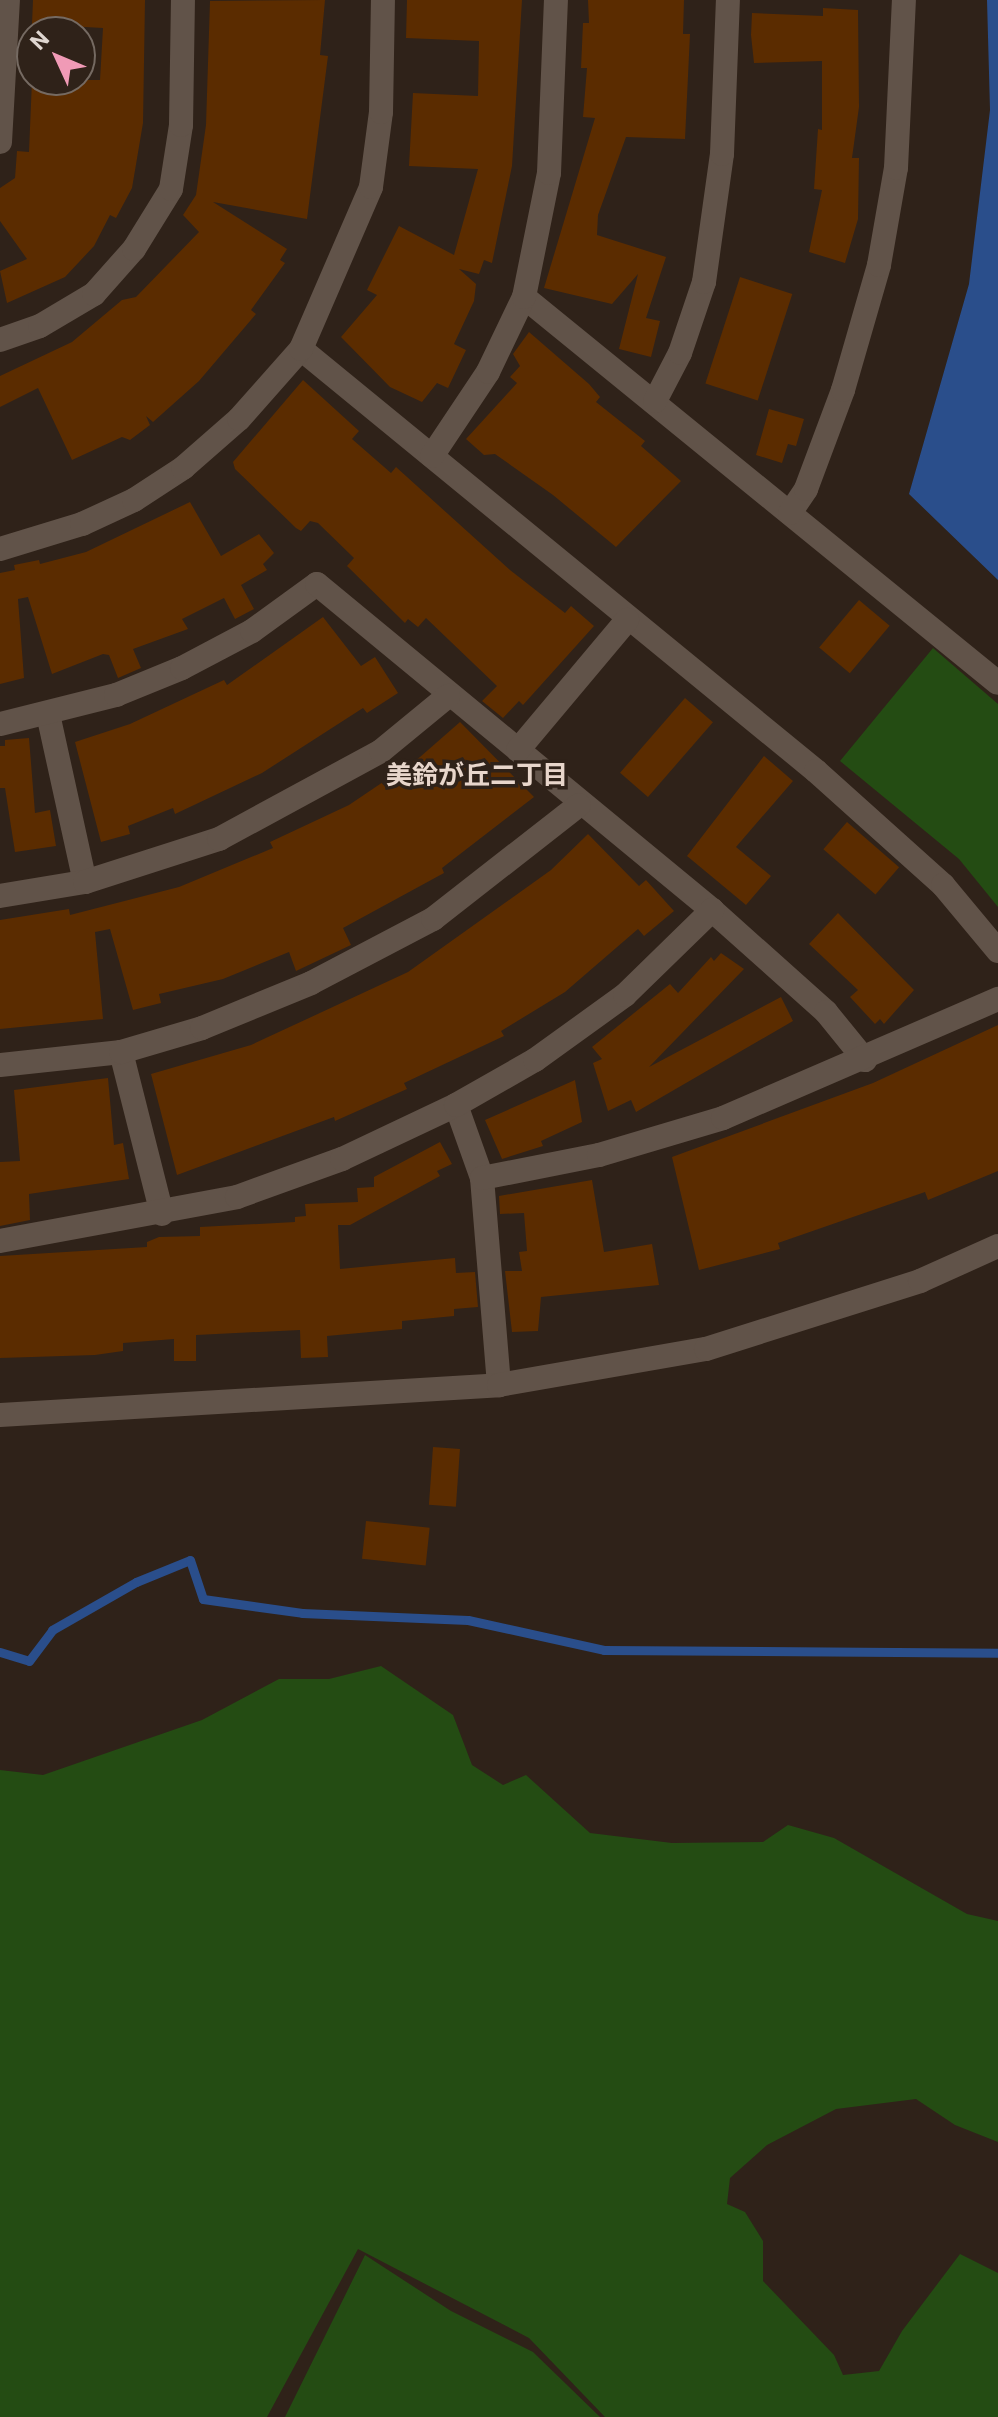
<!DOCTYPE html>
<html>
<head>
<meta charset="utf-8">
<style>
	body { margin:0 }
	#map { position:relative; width:998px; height:2417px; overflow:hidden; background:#2f2219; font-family:Roboto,"Noto Sans JP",sans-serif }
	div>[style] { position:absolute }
	.green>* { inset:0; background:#244c13 }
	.water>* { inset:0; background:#2a4e8b }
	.stream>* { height:9px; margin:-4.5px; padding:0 4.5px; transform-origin:4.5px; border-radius:4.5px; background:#2a4e8b }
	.building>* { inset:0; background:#5b2c00; transform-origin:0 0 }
	.minor>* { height:24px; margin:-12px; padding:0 12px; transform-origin:12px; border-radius:12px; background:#615349 }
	span { translate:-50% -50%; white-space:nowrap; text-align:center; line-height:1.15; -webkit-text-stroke:7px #2f2219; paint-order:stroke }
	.neighbourhood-label { font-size:26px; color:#e8d6cb; font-weight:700 }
	.north { position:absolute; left:16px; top:16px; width:80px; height:80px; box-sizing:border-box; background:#2f2219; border:2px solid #756a62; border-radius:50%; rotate:314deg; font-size:22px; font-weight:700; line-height:32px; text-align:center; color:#dfd6d0 }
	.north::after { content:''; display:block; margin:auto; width:28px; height:36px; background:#f09ab6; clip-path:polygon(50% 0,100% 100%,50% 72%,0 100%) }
</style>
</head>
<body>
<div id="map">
	<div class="green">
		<i style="clip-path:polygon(933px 648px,998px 704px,998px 907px,959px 859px,840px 761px)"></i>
		<i style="clip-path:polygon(381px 1666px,453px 1715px,472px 1765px,503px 1785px,526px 1775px,590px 1833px,672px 1843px,763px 1842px,788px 1825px,834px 1838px,967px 1914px,998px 1921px,998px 2142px,955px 2125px,916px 2099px,836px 2109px,767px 2145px,730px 2178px,727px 2204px,745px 2212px,763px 2241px,763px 2281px,834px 2355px,843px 2375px,879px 2371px,902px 2331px,960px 2254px,998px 2273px,998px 2417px,605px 2417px,529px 2338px,358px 2249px,267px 2417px,0 2417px,0 1770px,43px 1775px,202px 1720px,279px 1679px,329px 1679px)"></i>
		<i style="clip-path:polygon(365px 2255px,451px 2311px,533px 2352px,600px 2417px,285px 2417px)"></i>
	</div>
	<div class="water">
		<i style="clip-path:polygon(987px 0,998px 0,998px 580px,909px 494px,969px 284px,990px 110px)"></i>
	</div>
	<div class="stream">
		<i style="left:0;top:1652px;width:30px;rotate:17deg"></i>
		<i style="left:29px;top:1661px;width:39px;rotate:-53deg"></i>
		<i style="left:52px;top:1630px;width:97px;rotate:-29.7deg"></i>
		<i style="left:136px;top:1582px;width:58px;rotate:-22.2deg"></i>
		<i style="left:190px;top:1560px;width:41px;rotate:71.6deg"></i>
		<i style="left:203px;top:1599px;width:100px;rotate:8deg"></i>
		<i style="left:302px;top:1613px;width:166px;rotate:2.4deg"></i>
		<i style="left:468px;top:1620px;width:139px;rotate:12.4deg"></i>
		<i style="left:604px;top:1650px;width:394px;rotate:0.4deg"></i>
	</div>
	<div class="building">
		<i style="clip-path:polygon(33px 0,145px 0,143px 123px,132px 188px,116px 218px,110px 215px,94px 246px,65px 277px,7px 303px,0 271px,27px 259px,0 221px,0 188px,15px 178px,17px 151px,29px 152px,32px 80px,100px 80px,103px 28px,32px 24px)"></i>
		<i style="clip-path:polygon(325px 0,320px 55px,328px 56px,307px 219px,213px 202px,287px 249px,280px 260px,285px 263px,251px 310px,256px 314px,199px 381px,153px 422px,146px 416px,150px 425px,130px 440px,122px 437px,72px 460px,38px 388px,0 407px,0 376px,72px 342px,122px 300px,136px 297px,199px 232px,183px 215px,196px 195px,206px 125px,210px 1px)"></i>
		<i style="clip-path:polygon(407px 0,522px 0,512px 166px,492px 263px,484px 260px,479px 274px,459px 269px,476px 284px,474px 301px,454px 344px,466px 350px,448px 388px,437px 383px,422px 402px,390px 387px,341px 337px,377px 295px,367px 290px,399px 226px,454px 255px,478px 169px,409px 166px,413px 93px,478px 96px,479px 41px,406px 38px)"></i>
		<i style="clip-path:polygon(588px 0,684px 0,683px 34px,690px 34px,685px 139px,626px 137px,598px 215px,597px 235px,666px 257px,646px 318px,660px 321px,651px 357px,619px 349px,638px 274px,612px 304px,544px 288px,595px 118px,583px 117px,587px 68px,581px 68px,583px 23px,589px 23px)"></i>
		<i style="clip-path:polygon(823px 8px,858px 10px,859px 107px,852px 158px,859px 158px,858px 219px,845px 263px,809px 252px,822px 190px,814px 189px,818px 129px,822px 130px,822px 61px,754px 63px,751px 35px,752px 13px,823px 16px)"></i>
		<i style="left:740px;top:277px;width:55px;height:112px;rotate:18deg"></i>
		<i style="clip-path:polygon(529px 332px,589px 384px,600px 397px,596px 402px,645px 441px,641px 446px,681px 481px,616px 547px,553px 495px,495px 454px,484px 455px,466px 439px,517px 383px,510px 377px,520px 366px,513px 354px)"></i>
		<i style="clip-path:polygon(303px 380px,359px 431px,352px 439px,391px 473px,396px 467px,510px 570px,565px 613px,571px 606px,594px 626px,523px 705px,519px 701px,503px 718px,482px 701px,497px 686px,426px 618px,418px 627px,408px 619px,405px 623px,347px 566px,354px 558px,318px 523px,310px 521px,301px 531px,296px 528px,235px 469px,233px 462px)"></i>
		<i style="clip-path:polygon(769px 409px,804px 419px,796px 446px,788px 444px,782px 463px,756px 455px)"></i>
		<i style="clip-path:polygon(190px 502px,221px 556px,259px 534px,274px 553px,263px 564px,267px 570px,241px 585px,254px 609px,235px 619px,224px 598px,182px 619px,188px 629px,133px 649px,141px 668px,118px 678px,109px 655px,103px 654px,52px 674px,28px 597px,18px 599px,24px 678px,0 684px,0 573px,15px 570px,14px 565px,39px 560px,40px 564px,86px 552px)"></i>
		<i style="left:859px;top:600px;width:40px;height:62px;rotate:40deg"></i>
		<i style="clip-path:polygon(323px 617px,361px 666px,375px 657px,398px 693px,367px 713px,363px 708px,262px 773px,175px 814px,173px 808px,128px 826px,130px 834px,101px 842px,75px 742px,130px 724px,224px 680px,227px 685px)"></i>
		<i style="left:685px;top:698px;width:37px;height:99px;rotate:41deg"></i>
		<i style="clip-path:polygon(460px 722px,534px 797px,442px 868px,444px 873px,343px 928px,351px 945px,296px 971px,289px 952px,223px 979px,159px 994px,161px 1003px,133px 1010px,110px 929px,95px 932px,103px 1019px,0 1029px,0 920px,69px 909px,70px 915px,179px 887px,273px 848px,270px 842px,349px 805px,420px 757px)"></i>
		<i style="clip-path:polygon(29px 738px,35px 813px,50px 810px,56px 846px,15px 852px,5px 788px,0 788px,0 746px,5px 746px,5px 740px)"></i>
		<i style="clip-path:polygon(764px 756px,793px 781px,736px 847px,771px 876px,746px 905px,687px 856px)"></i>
		<i style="left:847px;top:822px;width:69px;height:36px;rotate:41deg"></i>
		<i style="clip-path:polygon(588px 834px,639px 886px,646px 880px,674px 911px,644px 936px,638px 929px,565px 992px,501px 1031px,504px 1036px,404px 1083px,407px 1089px,335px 1121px,334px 1117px,177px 1175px,151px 1074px,251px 1045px,408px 972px,551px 870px)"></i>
		<i style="clip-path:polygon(838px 913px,914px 990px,884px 1024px,880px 1019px,875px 1024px,850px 997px,858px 990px,809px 944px)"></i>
		<i style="clip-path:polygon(721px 953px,744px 969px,649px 1067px,781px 997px,793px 1021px,636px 1112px,631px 1100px,608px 1111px,593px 1063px,602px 1059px,592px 1047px,670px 984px,678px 993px,711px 957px,714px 961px)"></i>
		<i style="clip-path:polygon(998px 1025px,998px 1171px,928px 1200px,925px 1192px,778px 1243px,780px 1249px,699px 1270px,672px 1157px,873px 1083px)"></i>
		<i style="clip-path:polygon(108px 1078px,114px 1145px,123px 1143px,129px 1179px,29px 1194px,30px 1220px,0 1226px,0 1162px,20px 1161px,14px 1090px)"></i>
		<i style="clip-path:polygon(575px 1080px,582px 1122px,541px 1141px,543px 1146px,502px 1159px,485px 1120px)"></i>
		<i style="clip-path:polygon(440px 1142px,452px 1164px,437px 1171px,440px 1176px,350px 1225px,338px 1225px,340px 1269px,455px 1258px,456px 1273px,475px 1272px,478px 1307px,454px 1309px,454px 1316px,402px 1321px,402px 1329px,327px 1336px,328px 1357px,301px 1358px,300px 1330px,196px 1335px,196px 1361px,174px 1361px,174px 1339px,123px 1343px,123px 1351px,95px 1355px,0 1358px,0 1256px,147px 1247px,147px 1242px,159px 1237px,200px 1236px,200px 1227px,295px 1222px,295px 1217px,306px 1216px,305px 1204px,358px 1202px,357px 1188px,374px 1187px,374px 1177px)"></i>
		<i style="clip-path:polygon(592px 1180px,604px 1252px,652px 1244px,659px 1285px,541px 1297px,538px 1331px,512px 1332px,505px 1271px,522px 1271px,519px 1252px,527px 1251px,524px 1213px,500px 1214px,499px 1196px)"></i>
		<i style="left:433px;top:1447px;width:27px;height:58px;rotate:4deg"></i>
		<i style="left:366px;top:1521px;width:64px;height:38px;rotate:6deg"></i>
	</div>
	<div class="minor">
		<i style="left:0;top:142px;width:142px;rotate:-86.8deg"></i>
		<i style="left:524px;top:297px;width:611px;rotate:39.16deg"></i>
		<i style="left:0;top:340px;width:42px;rotate:-19.3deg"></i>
		<i style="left:40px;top:326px;width:63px;rotate:-30.7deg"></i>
		<i style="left:94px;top:294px;width:60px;rotate:-48.4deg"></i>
		<i style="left:134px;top:249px;width:70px;rotate:-58.3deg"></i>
		<i style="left:171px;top:189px;width:65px;rotate:-81.1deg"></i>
		<i style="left:181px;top:125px;width:125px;rotate:-89.1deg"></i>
		<i style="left:301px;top:349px;width:666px;rotate:39.33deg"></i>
		<i style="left:816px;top:771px;width:171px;rotate:41.9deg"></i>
		<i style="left:943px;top:885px;width:86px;rotate:50.2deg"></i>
		<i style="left:655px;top:401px;width:54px;rotate:-62.5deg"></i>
		<i style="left:680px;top:353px;width:75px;rotate:-71.3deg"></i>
		<i style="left:704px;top:282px;width:129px;rotate:-82deg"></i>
		<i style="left:722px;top:154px;width:154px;rotate:-87.8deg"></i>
		<i style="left:432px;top:456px;width:101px;rotate:-56.3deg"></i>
		<i style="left:488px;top:372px;width:83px;rotate:-64.4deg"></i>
		<i style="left:524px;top:297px;width:126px;rotate:-78.6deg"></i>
		<i style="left:549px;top:173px;width:173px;rotate:-87.7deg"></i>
		<i style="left:790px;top:513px;width:29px;rotate:-56deg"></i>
		<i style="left:806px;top:489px;width:106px;rotate:-69.5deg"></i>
		<i style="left:843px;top:390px;width:130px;rotate:-73.9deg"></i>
		<i style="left:879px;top:265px;width:98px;rotate:-80.1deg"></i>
		<i style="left:896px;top:168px;width:168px;rotate:-87.3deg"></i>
		<i style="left:0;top:549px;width:86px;rotate:-17deg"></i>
		<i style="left:82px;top:524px;width:57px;rotate:-24.8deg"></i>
		<i style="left:134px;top:500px;width:59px;rotate:-33.1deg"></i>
		<i style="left:183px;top:468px;width:74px;rotate:-41.2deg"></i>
		<i style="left:239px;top:419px;width:94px;rotate:-48.5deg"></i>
		<i style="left:301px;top:349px;width:176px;rotate:-66.6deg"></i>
		<i style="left:371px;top:187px;width:76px;rotate:-82.4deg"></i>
		<i style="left:381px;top:112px;width:112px;rotate:-89deg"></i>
		<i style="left:48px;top:714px;width:172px;rotate:77.6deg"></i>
		<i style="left:0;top:724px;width:120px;rotate:-14deg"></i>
		<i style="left:116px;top:695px;width:71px;rotate:-22.2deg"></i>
		<i style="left:182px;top:668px;width:79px;rotate:-27.9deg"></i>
		<i style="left:252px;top:631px;width:80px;rotate:-35.9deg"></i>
		<i style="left:317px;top:584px;width:512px;rotate:39.53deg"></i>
		<i style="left:712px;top:910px;width:153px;rotate:41.8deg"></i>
		<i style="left:826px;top:1012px;width:62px;rotate:50.9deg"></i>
		<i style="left:518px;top:750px;width:170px;rotate:-50deg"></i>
		<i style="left:0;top:896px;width:86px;rotate:-9.4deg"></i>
		<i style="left:85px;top:882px;width:141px;rotate:-17.8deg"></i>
		<i style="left:219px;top:839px;width:184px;rotate:-28.5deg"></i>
		<i style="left:381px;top:751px;width:87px;rotate:-39.4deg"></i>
		<i style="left:121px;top:1052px;width:167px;rotate:75.8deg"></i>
		<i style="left:0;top:1065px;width:122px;rotate:-6.1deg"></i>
		<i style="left:121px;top:1052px;width:84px;rotate:-16.5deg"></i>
		<i style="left:202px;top:1028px;width:118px;rotate:-22.4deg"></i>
		<i style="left:311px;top:983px;width:138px;rotate:-27.7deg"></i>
		<i style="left:433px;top:919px;width:185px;rotate:-38deg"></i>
		<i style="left:456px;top:1105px;width:77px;rotate:70.4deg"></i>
		<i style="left:482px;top:1178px;width:208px;rotate:85.3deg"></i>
		<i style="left:482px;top:1178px;width:119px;rotate:-11.1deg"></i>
		<i style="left:599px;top:1155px;width:129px;rotate:-16.6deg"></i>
		<i style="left:723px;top:1118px;width:300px;rotate:-23.4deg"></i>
		<i style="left:0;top:1241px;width:241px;rotate:-10.5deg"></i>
		<i style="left:237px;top:1197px;width:112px;rotate:-19.9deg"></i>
		<i style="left:342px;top:1159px;width:126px;rotate:-25.3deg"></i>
		<i style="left:456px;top:1105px;width:91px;rotate:-29.7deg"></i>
		<i style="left:535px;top:1060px;width:111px;rotate:-35.8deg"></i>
		<i style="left:625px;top:995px;width:122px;rotate:-44.3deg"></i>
		<i style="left:0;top:1415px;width:500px;rotate:-3.4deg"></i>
		<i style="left:499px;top:1385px;width:210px;rotate:-9.9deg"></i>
		<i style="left:706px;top:1349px;width:225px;rotate:-17.6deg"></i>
		<i style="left:920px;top:1281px;width:85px;rotate:-24.2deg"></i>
	</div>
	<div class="neighbourhood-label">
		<span style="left:477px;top:776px">美鈴が丘二丁目</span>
	</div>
	<div class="north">N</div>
</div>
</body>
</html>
